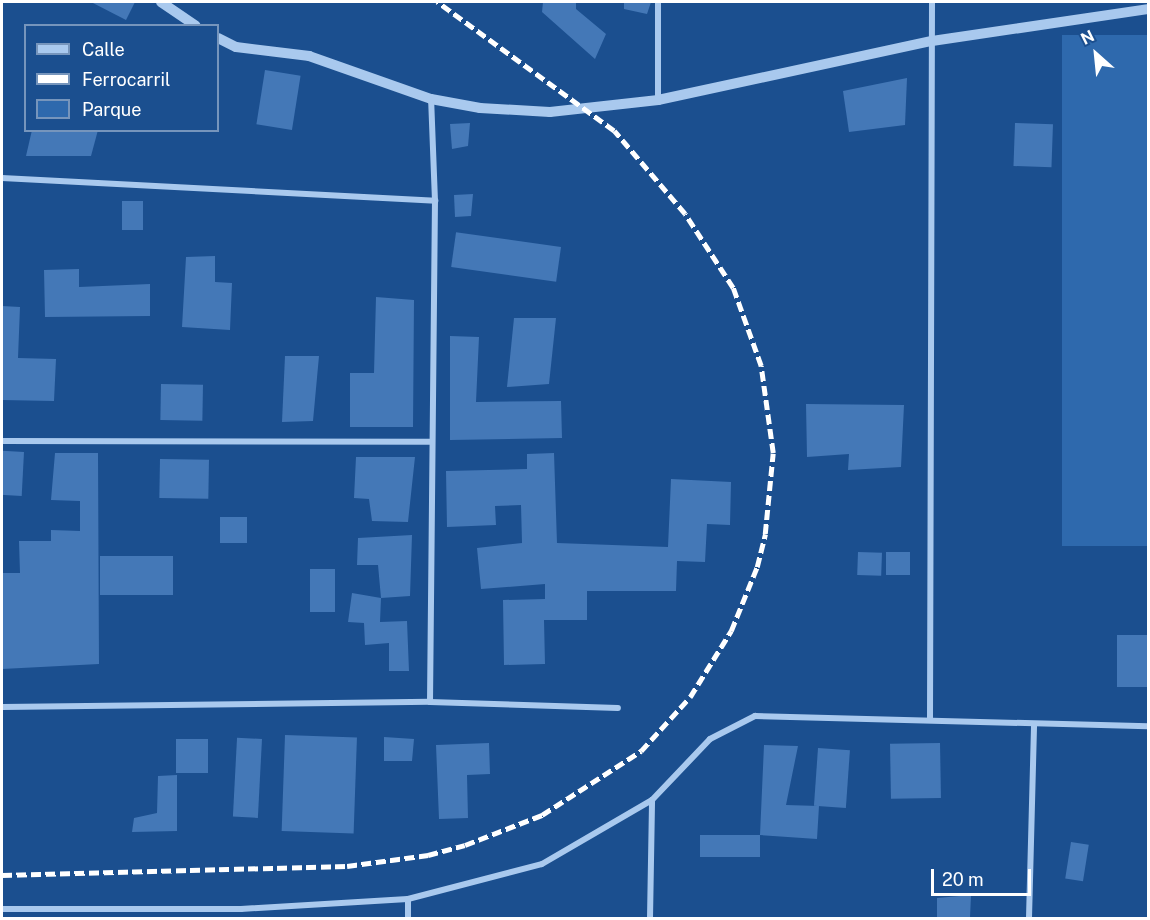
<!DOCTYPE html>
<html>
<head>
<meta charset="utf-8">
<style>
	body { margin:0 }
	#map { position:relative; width:1150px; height:920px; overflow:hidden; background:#1b4f8f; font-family:"Public Sans",sans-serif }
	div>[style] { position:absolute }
	.green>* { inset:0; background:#2e69ad; transform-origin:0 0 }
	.building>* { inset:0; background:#4478b7; transform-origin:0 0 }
	.minor>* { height:6px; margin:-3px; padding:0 3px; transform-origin:3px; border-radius:3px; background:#a9c9ee }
	.tertiary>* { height:10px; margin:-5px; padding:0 5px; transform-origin:5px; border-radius:5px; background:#a9c9ee }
	.rail>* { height:4.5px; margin-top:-2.25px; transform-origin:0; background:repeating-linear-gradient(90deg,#fff 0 10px,transparent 0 14.5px) }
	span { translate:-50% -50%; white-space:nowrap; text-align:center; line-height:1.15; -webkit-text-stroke:4.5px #1b4f8f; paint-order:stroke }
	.frame { position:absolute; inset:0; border:3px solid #fff; pointer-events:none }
	.legend { position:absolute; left:24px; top:24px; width:195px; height:108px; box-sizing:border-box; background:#1b4f8f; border:2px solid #7695bc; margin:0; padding:8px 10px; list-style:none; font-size:18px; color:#fff }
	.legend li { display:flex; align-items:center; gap:12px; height:30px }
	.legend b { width:30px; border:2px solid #7695bc }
	.north { position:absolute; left:1066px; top:24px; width:60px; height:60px; -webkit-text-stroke:4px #1b4f8f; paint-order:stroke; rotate:333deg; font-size:16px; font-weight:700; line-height:24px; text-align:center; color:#fff }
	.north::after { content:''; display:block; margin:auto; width:21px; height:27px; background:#fff; clip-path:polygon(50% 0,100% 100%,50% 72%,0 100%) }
	.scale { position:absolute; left:931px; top:869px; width:100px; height:27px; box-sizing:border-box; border:3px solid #fff; border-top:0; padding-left:8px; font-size:18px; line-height:21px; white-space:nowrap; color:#fff; -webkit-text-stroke:4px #1b4f8f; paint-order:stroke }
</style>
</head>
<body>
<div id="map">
	<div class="green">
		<i style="left:1148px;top:35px;width:511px;height:86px;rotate:90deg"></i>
	</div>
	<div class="building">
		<i style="clip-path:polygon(91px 2px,135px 2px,126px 20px)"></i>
		<i style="clip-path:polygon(543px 2px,576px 2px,576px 9px,606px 34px,595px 59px,542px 12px)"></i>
		<i style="clip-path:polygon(624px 2px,651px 2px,647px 14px,624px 9px)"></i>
		<i style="left:265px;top:70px;width:36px;height:55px;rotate:9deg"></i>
		<i style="clip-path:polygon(907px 78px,905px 125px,849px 132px,843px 91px)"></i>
		<i style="clip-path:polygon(470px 123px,468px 146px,452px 149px,450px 124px)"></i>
		<i style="left:1015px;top:123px;width:38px;height:43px;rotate:2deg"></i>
		<i style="clip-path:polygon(32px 130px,98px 130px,91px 156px,26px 156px)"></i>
		<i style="clip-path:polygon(473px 194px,471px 216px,455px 217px,454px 195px)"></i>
		<i style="left:122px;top:201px;width:21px;height:29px"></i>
		<i style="left:561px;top:247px;width:35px;height:106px;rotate:98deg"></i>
		<i style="clip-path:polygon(215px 256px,215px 282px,232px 283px,230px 330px,182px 327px,186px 257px)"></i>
		<i style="clip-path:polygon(79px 269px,79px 287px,150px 284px,150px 316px,45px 317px,44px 270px)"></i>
		<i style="clip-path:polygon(376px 297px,414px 300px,413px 427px,350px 427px,350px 373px,374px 373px)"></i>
		<i style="clip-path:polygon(2px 306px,20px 307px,18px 358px,56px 359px,54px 401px,2px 400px)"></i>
		<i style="clip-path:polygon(514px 318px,556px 318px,549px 384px,507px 387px)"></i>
		<i style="clip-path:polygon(450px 336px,479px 337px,476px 402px,561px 401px,562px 438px,450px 440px)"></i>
		<i style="clip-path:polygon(285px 356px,319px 356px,313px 421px,282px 422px)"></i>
		<i style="left:161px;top:384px;width:42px;height:36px;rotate:1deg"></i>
		<i style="clip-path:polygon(806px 404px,904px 405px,901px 467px,848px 470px,849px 454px,807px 457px)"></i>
		<i style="left:24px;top:452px;width:44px;height:22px;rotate:93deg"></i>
		<i style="clip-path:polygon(55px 453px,98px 453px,99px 664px,2px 669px,2px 573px,20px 573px,19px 541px,51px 541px,51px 530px,80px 531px,80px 501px,51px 500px)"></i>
		<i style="clip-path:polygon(554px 453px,557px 543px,668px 547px,671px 479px,731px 482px,730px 525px,707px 524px,705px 562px,677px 561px,676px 591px,587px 591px,587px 620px,544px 620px,545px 664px,504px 665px,503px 600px,545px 599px,545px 584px,481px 589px,477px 548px,522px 543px,521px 505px,495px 506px,496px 525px,447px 527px,446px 471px,527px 469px,527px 454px)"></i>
		<i style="clip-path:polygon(356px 457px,415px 457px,408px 522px,372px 521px,369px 499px,354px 498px)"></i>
		<i style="left:160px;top:459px;width:49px;height:39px;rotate:1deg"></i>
		<i style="left:247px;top:517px;width:26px;height:27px;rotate:90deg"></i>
		<i style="clip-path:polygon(412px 535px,410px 596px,381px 598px,378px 565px,357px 565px,358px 538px)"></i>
		<i style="left:858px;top:552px;width:24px;height:23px;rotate:2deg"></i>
		<i style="left:886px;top:552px;width:24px;height:23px"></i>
		<i style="left:173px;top:556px;width:39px;height:73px;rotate:90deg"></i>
		<i style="left:310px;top:569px;width:25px;height:43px"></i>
		<i style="clip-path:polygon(352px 593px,381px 598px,380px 622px,407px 621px,409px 671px,389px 671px,389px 643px,365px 645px,364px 623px,348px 622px)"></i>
		<i style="left:1148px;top:635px;width:52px;height:31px;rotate:90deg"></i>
		<i style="left:285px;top:735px;width:72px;height:96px;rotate:2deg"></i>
		<i style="clip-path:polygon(384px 737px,414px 739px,412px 761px,384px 761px)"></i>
		<i style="left:208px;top:739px;width:34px;height:32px;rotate:90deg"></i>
		<i style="left:262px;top:739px;width:79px;height:25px;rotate:93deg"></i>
		<i style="clip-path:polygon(489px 743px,490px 774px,467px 775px,468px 818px,439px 819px,436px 745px)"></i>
		<i style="left:940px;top:743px;width:55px;height:50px;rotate:89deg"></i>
		<i style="clip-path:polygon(764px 745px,798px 746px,786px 805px,819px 806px,817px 839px,760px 835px)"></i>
		<i style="left:818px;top:748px;width:32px;height:58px;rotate:4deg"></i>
		<i style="clip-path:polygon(177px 775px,177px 831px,132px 832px,134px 818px,157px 813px,158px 776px)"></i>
		<i style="left:700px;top:835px;width:60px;height:22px"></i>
		<i style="left:1071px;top:842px;width:18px;height:37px;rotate:9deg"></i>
		<i style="clip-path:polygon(971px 895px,970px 918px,937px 918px,937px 898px)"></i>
	</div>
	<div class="minor">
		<i style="left:658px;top:2px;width:98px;rotate:90deg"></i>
		<i style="left:2px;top:178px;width:434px;rotate:3deg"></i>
		<i style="left:2px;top:441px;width:429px;rotate:0.1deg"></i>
		<i style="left:430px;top:702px;width:501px;rotate:-89.43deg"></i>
		<i style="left:435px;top:201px;width:102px;rotate:-92.2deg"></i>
		<i style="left:2px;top:707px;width:428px;rotate:-0.7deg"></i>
		<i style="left:430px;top:702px;width:188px;rotate:1.8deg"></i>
		<i style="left:930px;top:719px;width:717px;rotate:-89.84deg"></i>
		<i style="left:2px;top:909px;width:239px"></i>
		<i style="left:241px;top:909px;width:167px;rotate:-3.4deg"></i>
		<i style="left:408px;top:899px;width:138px;rotate:-14.6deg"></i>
		<i style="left:542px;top:864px;width:127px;rotate:-30.2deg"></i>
		<i style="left:652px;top:800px;width:84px;rotate:-46.4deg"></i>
		<i style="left:710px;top:739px;width:51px;rotate:-27.1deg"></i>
		<i style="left:755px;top:716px;width:393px;rotate:1.5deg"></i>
		<i style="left:408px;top:918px;width:19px;rotate:-90deg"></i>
		<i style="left:650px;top:918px;width:118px;rotate:-89deg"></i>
		<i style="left:1029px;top:918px;width:192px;rotate:-88.5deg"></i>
	</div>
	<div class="tertiary">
		<i style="left:161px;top:2px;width:42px;rotate:34.4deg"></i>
		<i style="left:218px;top:38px;width:20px;rotate:27deg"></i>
		<i style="left:236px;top:47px;width:74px;rotate:7deg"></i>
		<i style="left:309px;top:56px;width:129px;rotate:19.4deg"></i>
		<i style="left:431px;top:99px;width:50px;rotate:10.4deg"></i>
		<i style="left:480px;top:108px;width:70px;rotate:3.3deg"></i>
		<i style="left:550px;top:112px;width:109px;rotate:-6.3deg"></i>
		<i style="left:658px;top:100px;width:280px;rotate:-12.2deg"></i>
		<i style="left:932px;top:41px;width:218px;rotate:-8.4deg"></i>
	</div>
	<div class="rail">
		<i style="left:2px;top:875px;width:345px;rotate:-1.5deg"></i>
		<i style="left:347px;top:866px;width:82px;rotate:-7.7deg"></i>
		<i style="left:428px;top:855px;width:38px;rotate:-15deg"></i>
		<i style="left:465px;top:845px;width:83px;rotate:-21.3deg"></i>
		<i style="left:542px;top:815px;width:118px;rotate:-32.9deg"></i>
		<i style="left:641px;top:751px;width:73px;rotate:-47.8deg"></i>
		<i style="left:690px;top:697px;width:78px;rotate:-58.2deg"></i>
		<i style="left:731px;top:631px;width:69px;rotate:-67.9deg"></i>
		<i style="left:757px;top:567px;width:34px;rotate:-76deg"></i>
		<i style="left:765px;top:534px;width:81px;rotate:-84.4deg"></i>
		<i style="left:773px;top:453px;width:88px;rotate:-97.9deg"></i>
		<i style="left:761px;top:366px;width:83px;rotate:-109.7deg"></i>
		<i style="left:733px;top:288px;width:88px;rotate:-123deg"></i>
		<i style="left:685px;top:214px;width:109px;rotate:-130.5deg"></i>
		<i style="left:614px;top:131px;width:219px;rotate:-143.9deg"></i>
	</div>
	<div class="frame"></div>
	<ul class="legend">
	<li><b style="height:8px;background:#a9c9ee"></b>Calle</li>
	<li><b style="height:8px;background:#fff"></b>Ferrocarril</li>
	<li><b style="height:16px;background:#2e69ad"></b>Parque</li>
	</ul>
	<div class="north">N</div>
	<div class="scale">20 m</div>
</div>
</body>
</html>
